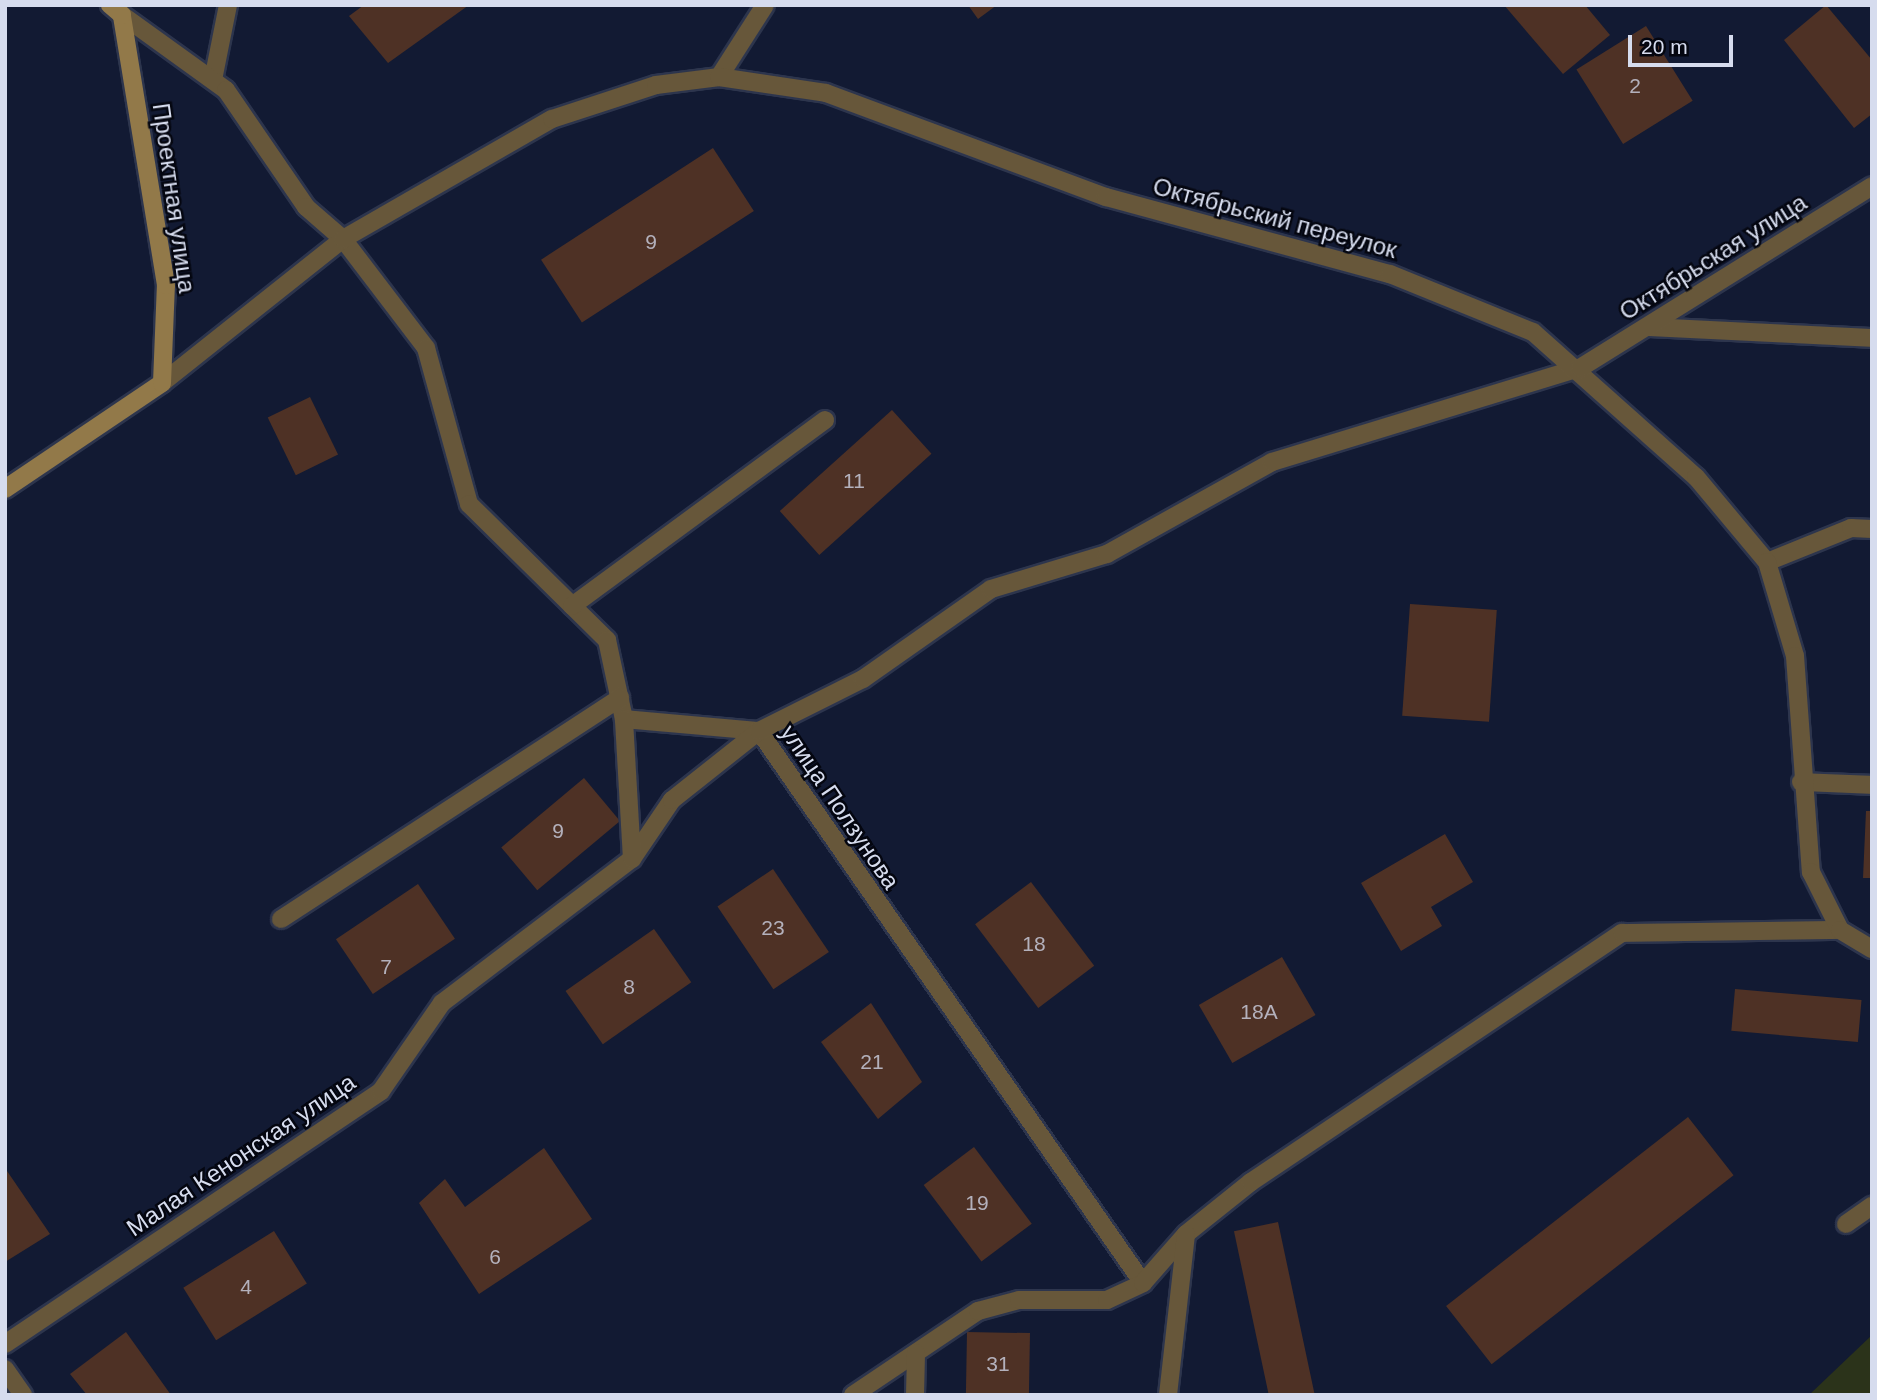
<!DOCTYPE html>
<html>
<head>
<meta charset="utf-8">
<style>
	body { margin:0 }
	#map { position:relative; width:1877px; height:1400px; overflow:hidden; background:#121a33; font-family:Arial,sans-serif }
	div>[style] { position:absolute }
	.green>* { inset:0; background:#2b331a }
	.building>* { inset:0; background:#4e3125; transform-origin:0 0 }
	.roads { filter:drop-shadow(2px 0 #2d354d) drop-shadow(-2px 0 #2d354d) drop-shadow(0 2px #2d354d) drop-shadow(0 -2px #2d354d) }
	.lane>* { height:18px; margin:-9px; padding:0 9px; transform-origin:9px; border-radius:9px; background:#67573a }
	.street>* { height:18px; margin:-9px; padding:0 9px; transform-origin:9px; border-radius:9px; background:#67573a }
	.secondary>* { height:18px; margin:-9px; padding:0 9px; transform-origin:9px; border-radius:9px; background:#927949 }
	span { translate:-50% -50%; white-space:nowrap; text-align:center; line-height:1.15; -webkit-text-stroke:5px #040610; paint-order:stroke }
	.number-label { font-size:21px; color:#b4b1bc }
	.number-label span { -webkit-text-stroke-width:0 }
	.street-label { font-size:24px; color:#d6dcee }
	.frame { position:absolute; inset:0; border:7px solid #d6dcee; pointer-events:none }
	.scale { position:absolute; left:1628px; top:35px; width:105px; height:32px; box-sizing:border-box; border:4px solid #d6dcee; border-top:0; padding-left:9px; font-size:21px; line-height:24px; white-space:nowrap; color:#d6dcee; -webkit-text-stroke:5px #040610; paint-order:stroke }
</style>
</head>
<body>
<div id="map">
	<div class="green">
		<i style="clip-path:polygon(1872px 1335px,1872px 1395px,1809px 1395px)"></i>
	</div>
	<div class="building">
		<i style="clip-path:polygon(364px 5px,469px 5px,388px 63px,349px 16px)"></i>
		<i style="clip-path:polygon(968px 5px,997px 5px,978px 19px)"></i>
		<i style="clip-path:polygon(1504px 5px,1585px 5px,1610px 35px,1563px 74px)"></i>
		<i style="clip-path:polygon(1826px 5px,1872px 60px,1872px 114px,1854px 128px,1784px 40px)"></i>
		<i style="left:1646px;top:26px;width:88px;height:82px;rotate:58deg"></i>
		<i style="left:713px;top:148px;width:75px;height:205px;rotate:57deg"></i>
		<i style="left:310px;top:397px;width:64px;height:47px;rotate:64deg"></i>
		<i style="left:892px;top:410px;width:59px;height:151px;rotate:48deg"></i>
		<i style="left:1410px;top:604px;width:87px;height:112px;rotate:4deg"></i>
		<i style="left:584px;top:778px;width:56px;height:108px;rotate:50deg"></i>
		<i style="clip-path:polygon(1866px 811px,1872px 811px,1872px 878px,1863px 878px)"></i>
		<i style="clip-path:polygon(1445px 834px,1473px 882px,1431px 907px,1442px 926px,1401px 951px,1361px 883px)"></i>
		<i style="left:773px;top:869px;width:100px;height:67px;rotate:56deg"></i>
		<i style="left:1031px;top:882px;width:105px;height:70px;rotate:53deg"></i>
		<i style="left:418px;top:884px;width:66px;height:99px;rotate:56deg"></i>
		<i style="left:654px;top:929px;width:65px;height:108px;rotate:55deg"></i>
		<i style="left:1282px;top:957px;width:67px;height:96px;rotate:60deg"></i>
		<i style="left:1735px;top:989px;width:127px;height:42px;rotate:5deg"></i>
		<i style="clip-path:polygon(871px 1003px,922px 1082px,878px 1119px,821px 1042px)"></i>
		<i style="left:1688px;top:1117px;width:74px;height:307px;rotate:52deg"></i>
		<i style="left:974px;top:1147px;width:96px;height:63px;rotate:53deg"></i>
		<i style="clip-path:polygon(544px 1148px,592px 1219px,479px 1294px,419px 1203px,445px 1179px,465px 1207px)"></i>
		<i style="clip-path:polygon(5px 1168px,50px 1234px,5px 1262px)"></i>
		<i style="left:1278px;top:1222px;width:177px;height:45px;rotate:78deg"></i>
		<i style="left:274px;top:1231px;width:62px;height:107px;rotate:58deg"></i>
		<i style="clip-path:polygon(126px 1332px,171px 1395px,87px 1395px,70px 1374px)"></i>
		<i style="left:967px;top:1332px;width:63px;height:63px;rotate:1deg"></i>
	</div>
	<div class="roads">
		<div class="lane">
			<i style="left:213px;top:80px;width:76px;rotate:-78.7deg"></i>
			<i style="left:343px;top:239px;width:137px;rotate:52.7deg"></i>
			<i style="left:426px;top:348px;width:162px;rotate:74.6deg"></i>
			<i style="left:469px;top:504px;width:194px;rotate:44.6deg"></i>
			<i style="left:607px;top:640px;width:81px;rotate:77.9deg"></i>
			<i style="left:624px;top:719px;width:136px;rotate:5.1deg"></i>
			<i style="left:759px;top:731px;width:672px;rotate:55.18deg"></i>
			<i style="left:1648px;top:327px;width:224px;rotate:2.8deg"></i>
			<i style="left:1767px;top:562px;width:91px;rotate:-22deg"></i>
			<i style="left:1851px;top:528px;width:21px;rotate:3deg"></i>
			<i style="left:572px;top:606px;width:314px;rotate:-36.3deg"></i>
			<i style="left:1801px;top:782px;width:71px;rotate:2.4deg"></i>
			<i style="left:632px;top:859px;width:71px;rotate:-55.9deg"></i>
			<i style="left:672px;top:800px;width:111px;rotate:-38.4deg"></i>
			<i style="left:759px;top:731px;width:116px;rotate:-26.6deg"></i>
			<i style="left:863px;top:679px;width:156px;rotate:-35.1deg"></i>
			<i style="left:991px;top:589px;width:121px;rotate:-16.8deg"></i>
			<i style="left:1107px;top:554px;width:189px;rotate:-29.1deg"></i>
			<i style="left:1272px;top:462px;width:322px;rotate:-17deg"></i>
			<i style="left:281px;top:919px;width:405px;rotate:-33.1deg"></i>
			<i style="left:1846px;top:1224px;width:32px;rotate:-35deg"></i>
			<i style="left:5px;top:1344px;width:453px;rotate:-33.9deg"></i>
			<i style="left:381px;top:1091px;width:107px;rotate:-55.3deg"></i>
			<i style="left:442px;top:1003px;width:238px;rotate:-37.2deg"></i>
			<i style="left:632px;top:859px;width:140px;rotate:-93.3deg"></i>
			<i style="left:5px;top:1369px;width:32px;rotate:55deg"></i>
			<i style="left:853px;top:1395px;width:151px;rotate:-33.9deg"></i>
			<i style="left:978px;top:1311px;width:42px;rotate:-15deg"></i>
			<i style="left:1019px;top:1300px;width:88px"></i>
			<i style="left:1107px;top:1300px;width:40px;rotate:-25deg"></i>
			<i style="left:1143px;top:1283px;width:65px;rotate:-48.7deg"></i>
			<i style="left:1186px;top:1234px;width:83px;rotate:-38.7deg"></i>
			<i style="left:1251px;top:1182px;width:447px;rotate:-33.9deg"></i>
			<i style="left:1622px;top:933px;width:218px;rotate:-0.8deg"></i>
			<i style="left:915px;top:1395px;width:42px;rotate:-88.6deg"></i>
		</div>
		<div class="street">
			<i style="left:122px;top:15px;width:128px;rotate:35.8deg"></i>
			<i style="left:226px;top:90px;width:142px;rotate:55.6deg"></i>
			<i style="left:306px;top:207px;width:49px;rotate:40.9deg"></i>
			<i style="left:343px;top:239px;width:231px;rotate:141.5deg"></i>
			<i style="left:719px;top:77px;width:85px;rotate:-57.4deg"></i>
			<i style="left:343px;top:239px;width:241px;rotate:-29.9deg"></i>
			<i style="left:552px;top:119px;width:109px;rotate:-18.1deg"></i>
			<i style="left:656px;top:85px;width:64px;rotate:-7.2deg"></i>
			<i style="left:719px;top:77px;width:108px;rotate:8.5deg"></i>
			<i style="left:826px;top:93px;width:299px;rotate:20.4deg"></i>
			<i style="left:1106px;top:197px;width:294px;rotate:15.2deg"></i>
			<i style="left:1390px;top:274px;width:154px;rotate:22.1deg"></i>
			<i style="left:1533px;top:332px;width:218px;rotate:41.7deg"></i>
			<i style="left:1696px;top:477px;width:111px;rotate:50.1deg"></i>
			<i style="left:1767px;top:562px;width:98px;rotate:73.4deg"></i>
			<i style="left:1795px;top:656px;width:217px;rotate:85.8deg"></i>
			<i style="left:1811px;top:872px;width:65px;rotate:63.4deg"></i>
			<i style="left:1840px;top:930px;width:37px;rotate:31deg"></i>
			<i style="left:1580px;top:368px;width:344px;rotate:-31.9deg"></i>
			<i style="left:1168px;top:1395px;width:162px;rotate:-83.6deg"></i>
		</div>
		<div class="secondary">
			<i style="left:5px;top:489px;width:189px;rotate:-34deg"></i>
			<i style="left:162px;top:383px;width:98px;rotate:-87.7deg"></i>
			<i style="left:166px;top:285px;width:274px;rotate:-99.3deg"></i>
			<i style="left:122px;top:15px;width:16px;rotate:-140deg"></i>
		</div>
	</div>
	<div class="number-label">
		<span style="left:1635px;top:86px">2</span>
		<span style="left:651px;top:242px">9</span>
		<span style="left:854px;top:481px">11</span>
		<span style="left:558px;top:831px">9</span>
		<span style="left:773px;top:928px">23</span>
		<span style="left:1034px;top:944px">18</span>
		<span style="left:386px;top:967px">7</span>
		<span style="left:629px;top:987px">8</span>
		<span style="left:1259px;top:1012px">18А</span>
		<span style="left:872px;top:1062px">21</span>
		<span style="left:977px;top:1203px">19</span>
		<span style="left:495px;top:1257px">6</span>
		<span style="left:246px;top:1287px">4</span>
		<span style="left:998px;top:1364px">31</span>
	</div>
	<div class="street-label">
		<span style="left:174px;top:198px;rotate:82deg">Проектная улица</span>
		<span style="left:1275px;top:218px;rotate:15deg">Октябрьский переулок</span>
		<span style="left:1713px;top:257px;rotate:-32deg">Октябрьская улица</span>
		<span style="left:840px;top:807px;rotate:56deg">улица Ползунова</span>
		<span style="left:241px;top:1155px;rotate:-34deg">Малая Кенонская улица</span>
	</div>
	<div class="frame"></div>
	<div class="scale">20 m</div>
</div>
</body>
</html>
